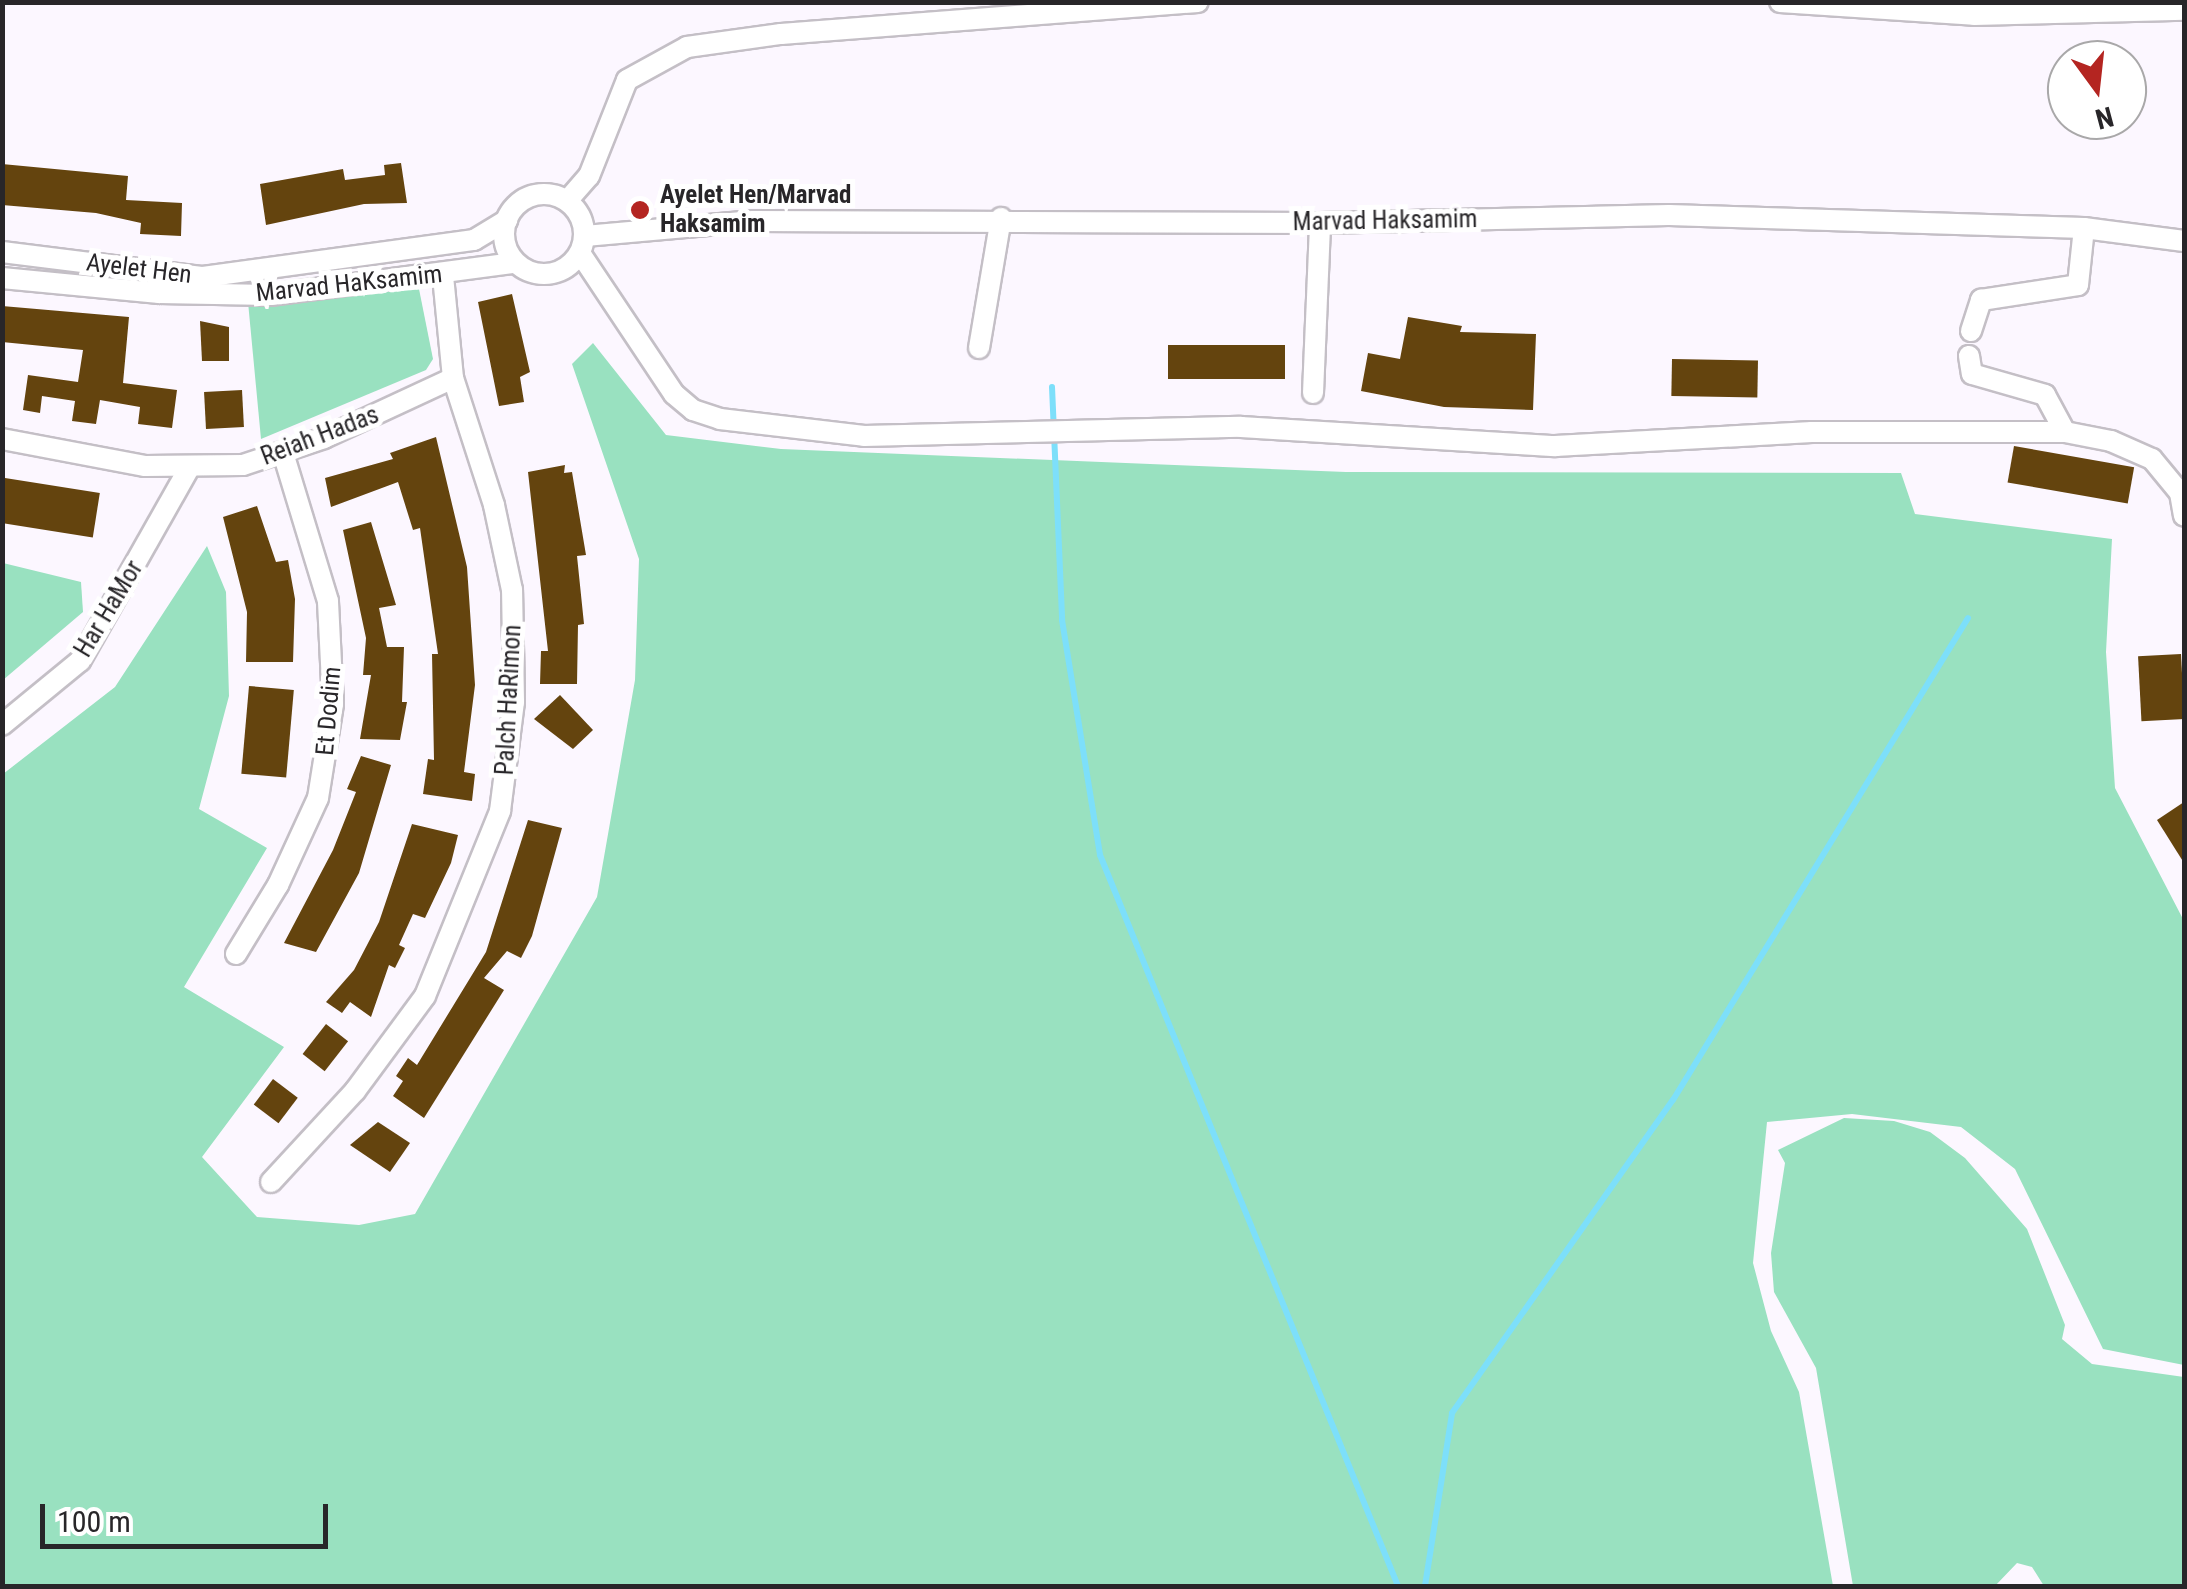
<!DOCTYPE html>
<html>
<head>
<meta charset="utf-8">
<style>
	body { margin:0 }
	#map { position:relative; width:2187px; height:1589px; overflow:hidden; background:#fcf7ff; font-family:"Roboto Condensed",sans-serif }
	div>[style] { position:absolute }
	.green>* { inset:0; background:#99e1c0 }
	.stream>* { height:6px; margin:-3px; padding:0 3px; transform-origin:3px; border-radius:3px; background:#7ddffa }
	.building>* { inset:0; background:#64440e; transform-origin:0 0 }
	.roads { filter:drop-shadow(2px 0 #c4bfc6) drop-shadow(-2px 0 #c4bfc6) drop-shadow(0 2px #c4bfc6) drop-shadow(0 -2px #c4bfc6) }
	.minor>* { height:20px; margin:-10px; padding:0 10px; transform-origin:10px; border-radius:10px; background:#fff }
	.minor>.ring { margin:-10px; padding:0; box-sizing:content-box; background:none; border:20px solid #fff; border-radius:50% }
	.dots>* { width:28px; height:28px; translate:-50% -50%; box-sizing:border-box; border:5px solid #fff; border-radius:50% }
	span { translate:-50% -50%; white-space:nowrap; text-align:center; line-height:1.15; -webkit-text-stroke:10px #fff; paint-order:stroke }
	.poi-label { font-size:25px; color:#282629; font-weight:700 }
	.left { translate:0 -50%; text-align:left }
	.street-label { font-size:25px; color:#282629 }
	.frame { position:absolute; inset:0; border:5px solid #282629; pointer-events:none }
	.north { position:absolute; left:2047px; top:40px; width:100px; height:100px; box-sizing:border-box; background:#fff; border:2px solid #a9a8a9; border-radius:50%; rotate:165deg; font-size:28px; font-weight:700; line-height:40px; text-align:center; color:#282629 }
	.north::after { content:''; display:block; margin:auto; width:35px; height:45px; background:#b42521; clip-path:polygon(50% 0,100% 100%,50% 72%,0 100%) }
	.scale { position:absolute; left:40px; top:1504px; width:288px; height:45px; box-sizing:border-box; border:5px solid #282629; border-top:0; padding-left:12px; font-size:30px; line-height:35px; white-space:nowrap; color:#282629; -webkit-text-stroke:8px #fff; paint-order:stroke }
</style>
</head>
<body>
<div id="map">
	<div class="green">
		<i style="clip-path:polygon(418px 284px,433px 359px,426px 370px,261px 439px,248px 302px)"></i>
		<i style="clip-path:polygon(593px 343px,666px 435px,781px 449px,1346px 472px,1901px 473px,1915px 514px,2112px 539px,2106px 652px,2115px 788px,2184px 921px,2184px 1365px,2103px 1349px,2015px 1169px,1961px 1127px,1852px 1114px,1767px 1122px,1753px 1263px,1771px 1331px,1799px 1392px,1833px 1586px,3px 1586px,3px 774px,115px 687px,207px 546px,226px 592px,229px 696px,199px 809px,267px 848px,184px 987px,284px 1047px,202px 1157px,257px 1217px,359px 1225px,415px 1214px,597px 897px,635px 680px,639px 559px,572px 364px)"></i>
		<i style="clip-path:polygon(3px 563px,81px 582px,83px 612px,3px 680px)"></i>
		<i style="clip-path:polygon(1844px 1118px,1894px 1121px,1930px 1132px,1965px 1158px,2027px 1229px,2065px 1325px,2062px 1339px,2092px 1364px,2184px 1377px,2184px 1586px,2044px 1586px,2032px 1567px,2017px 1563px,1995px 1586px,1853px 1586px,1816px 1368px,1774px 1292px,1771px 1253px,1785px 1163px,1778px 1150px)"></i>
	</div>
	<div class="stream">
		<i style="left:1052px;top:387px;width:233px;rotate:87.5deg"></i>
		<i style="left:1062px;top:620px;width:238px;rotate:80.8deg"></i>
		<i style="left:1100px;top:855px;width:789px;rotate:67.82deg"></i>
		<i style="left:1425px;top:1586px;width:175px;rotate:-81.1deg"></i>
		<i style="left:1452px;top:1413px;width:383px;rotate:-54.8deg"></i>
		<i style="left:1673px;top:1100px;width:565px;rotate:-58.53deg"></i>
	</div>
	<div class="building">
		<i style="clip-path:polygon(401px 163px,407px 203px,364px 204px,266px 225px,260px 184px,343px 169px,345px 180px,385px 175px,384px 165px)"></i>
		<i style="clip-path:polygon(2px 164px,128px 176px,126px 200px,182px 203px,181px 236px,140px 234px,141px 223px,96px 213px,2px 205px)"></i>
		<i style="clip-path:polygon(512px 294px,530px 372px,520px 377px,524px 402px,499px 406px,478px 302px)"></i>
		<i style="clip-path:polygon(2px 306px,129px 317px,123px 383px,177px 390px,172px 428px,138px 424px,140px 407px,100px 400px,96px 424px,72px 421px,75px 401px,42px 396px,40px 413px,23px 410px,28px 375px,78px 382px,83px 350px,2px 342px)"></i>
		<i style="clip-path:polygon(1408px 317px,1462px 326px,1460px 332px,1536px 334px,1533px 410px,1444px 407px,1361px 391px,1368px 353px,1400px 359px)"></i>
		<i style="clip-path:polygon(200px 321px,229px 327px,229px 361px,202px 361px)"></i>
		<i style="left:1285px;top:345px;width:34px;height:117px;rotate:90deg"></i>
		<i style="left:1672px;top:359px;width:86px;height:37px;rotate:1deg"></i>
		<i style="left:242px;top:390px;width:37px;height:38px;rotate:87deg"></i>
		<i style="clip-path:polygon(436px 437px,467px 567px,475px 685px,464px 772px,475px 774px,472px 801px,423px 794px,428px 759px,434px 760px,432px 654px,438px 654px,420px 528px,413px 530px,398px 482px,331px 507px,325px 478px,393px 459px,390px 453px)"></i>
		<i style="left:2014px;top:446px;width:122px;height:37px;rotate:10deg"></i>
		<i style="clip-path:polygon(565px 465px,564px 473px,572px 472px,586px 555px,577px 556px,584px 624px,578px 625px,577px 684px,540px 684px,541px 651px,548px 651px,528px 472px)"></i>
		<i style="left:5px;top:478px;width:96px;height:45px;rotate:9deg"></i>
		<i style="clip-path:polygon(257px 506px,276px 562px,288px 560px,295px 599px,293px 662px,246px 662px,247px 612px,223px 517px)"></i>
		<i style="clip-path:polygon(371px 522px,396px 605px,379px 608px,387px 647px,404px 647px,402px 702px,407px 702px,400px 740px,360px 739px,371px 675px,363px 675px,366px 638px,343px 530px)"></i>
		<i style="left:2181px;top:654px;width:65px;height:43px;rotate:87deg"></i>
		<i style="left:249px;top:686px;width:45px;height:88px;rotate:5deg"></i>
		<i style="clip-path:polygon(560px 695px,593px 730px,573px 749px,534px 719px)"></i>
		<i style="clip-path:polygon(361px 756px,391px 765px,359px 873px,316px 952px,284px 943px,333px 850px,356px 792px,347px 789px)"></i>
		<i style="clip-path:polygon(2184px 802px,2184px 863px,2157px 820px)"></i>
		<i style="clip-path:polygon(528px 820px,562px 828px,532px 936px,521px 958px,507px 951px,484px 978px,504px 990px,424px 1118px,393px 1096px,403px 1081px,396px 1076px,408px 1058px,417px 1065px,486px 952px)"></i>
		<i style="clip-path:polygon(412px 824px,458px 835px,451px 863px,425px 918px,413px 914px,399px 945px,405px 948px,395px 968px,389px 965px,371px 1017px,350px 1002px,342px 1013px,326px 1002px,354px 970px,379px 922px)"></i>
		<i style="left:326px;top:1024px;width:28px;height:38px;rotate:38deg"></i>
		<i style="left:273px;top:1079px;width:31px;height:32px;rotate:37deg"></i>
		<i style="clip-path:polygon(378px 1122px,410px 1143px,390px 1172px,350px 1145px)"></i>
	</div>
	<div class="roads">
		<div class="minor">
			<i style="left:1780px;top:2px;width:194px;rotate:3.8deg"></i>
			<i style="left:1974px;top:15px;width:210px;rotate:-1.4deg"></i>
			<i class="ring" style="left:504px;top:194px;width:60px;height:60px"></i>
			<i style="left:567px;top:201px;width:33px;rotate:-49deg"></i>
			<i style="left:589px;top:176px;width:103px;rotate:-68.4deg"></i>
			<i style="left:627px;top:80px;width:68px;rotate:-28.8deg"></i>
			<i style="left:687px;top:47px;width:95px;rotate:-7.9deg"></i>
			<i style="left:781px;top:34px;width:418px;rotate:-4.4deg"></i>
			<i style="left:585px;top:236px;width:169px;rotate:-5.1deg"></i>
			<i style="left:753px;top:221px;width:567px;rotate:0.2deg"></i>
			<i style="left:1320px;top:223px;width:349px;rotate:-1.3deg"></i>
			<i style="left:1669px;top:215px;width:415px;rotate:1.8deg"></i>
			<i style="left:2084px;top:228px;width:101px;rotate:7.4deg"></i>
			<i style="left:2px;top:252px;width:203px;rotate:7.1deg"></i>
			<i style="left:203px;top:277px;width:274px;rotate:-7.8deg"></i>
			<i style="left:474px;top:240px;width:39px;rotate:-31deg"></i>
			<i style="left:580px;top:253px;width:169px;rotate:56.3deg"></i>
			<i style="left:674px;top:394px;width:25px;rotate:40deg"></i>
			<i style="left:693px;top:410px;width:28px;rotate:18deg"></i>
			<i style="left:720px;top:419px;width:145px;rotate:6.7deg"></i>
			<i style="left:864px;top:436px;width:377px;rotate:-1.4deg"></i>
			<i style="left:1241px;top:427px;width:315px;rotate:3.5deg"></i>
			<i style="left:1555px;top:446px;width:257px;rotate:-3.1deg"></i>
			<i style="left:1812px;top:432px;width:253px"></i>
			<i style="left:2065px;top:432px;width:47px;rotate:11.1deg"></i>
			<i style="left:2111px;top:441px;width:45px;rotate:23.7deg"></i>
			<i style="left:2152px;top:459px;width:44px;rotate:50.5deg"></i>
			<i style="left:2180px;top:493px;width:23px;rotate:80deg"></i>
			<i style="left:2px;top:278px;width:158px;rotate:5.5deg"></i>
			<i style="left:159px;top:293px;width:111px;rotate:1deg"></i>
			<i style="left:270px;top:295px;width:246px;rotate:-7.5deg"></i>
			<i style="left:1971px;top:331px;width:33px;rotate:-72deg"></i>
			<i style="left:1981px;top:300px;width:98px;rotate:-8.8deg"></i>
			<i style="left:2078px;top:285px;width:57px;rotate:-84deg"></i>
			<i style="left:979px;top:348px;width:132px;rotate:-80.4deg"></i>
			<i style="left:1969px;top:356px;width:18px;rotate:81deg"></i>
			<i style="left:1972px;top:374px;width:76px;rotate:16deg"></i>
			<i style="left:2045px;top:395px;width:42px;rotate:61.6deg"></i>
			<i style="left:1313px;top:393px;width:170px;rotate:-87.6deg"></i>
			<i style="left:2px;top:439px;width:146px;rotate:10.7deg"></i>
			<i style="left:145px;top:466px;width:98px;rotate:-0.6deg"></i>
			<i style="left:243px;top:465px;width:85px;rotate:-18.4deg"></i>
			<i style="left:324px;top:438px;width:142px;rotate:-24.9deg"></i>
			<i style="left:2px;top:725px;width:101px;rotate:-39.4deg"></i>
			<i style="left:80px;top:661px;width:219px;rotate:-60.5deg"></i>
			<i style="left:236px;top:954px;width:81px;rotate:-58.7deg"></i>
			<i style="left:278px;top:885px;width:96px;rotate:-65.3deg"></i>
			<i style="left:318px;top:798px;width:95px;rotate:-80.9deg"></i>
			<i style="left:333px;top:704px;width:103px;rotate:-92.8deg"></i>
			<i style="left:328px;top:601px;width:155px;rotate:-106.9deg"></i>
			<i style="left:271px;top:1182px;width:124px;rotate:-47.3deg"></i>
			<i style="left:355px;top:1091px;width:118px;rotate:-53.6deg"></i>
			<i style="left:425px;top:996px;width:200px;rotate:-67.9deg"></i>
			<i style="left:500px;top:811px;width:110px;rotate:-82.7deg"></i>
			<i style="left:514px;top:702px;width:112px;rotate:-91deg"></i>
			<i style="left:512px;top:590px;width:87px;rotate:-102deg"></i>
			<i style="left:494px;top:505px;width:133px;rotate:-107.9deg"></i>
			<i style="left:453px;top:378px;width:102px;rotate:-95.6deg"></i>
		</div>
	</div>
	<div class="dots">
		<i style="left:640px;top:210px;background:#b42521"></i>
	</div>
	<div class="poi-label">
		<span class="left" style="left:660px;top:210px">Ayelet Hen/Marvad<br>Haksamim</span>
	</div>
	<div class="street-label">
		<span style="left:1385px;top:221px;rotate:-1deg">Marvad Haksamim</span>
		<span style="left:139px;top:269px;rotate:7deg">Ayelet Hen</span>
		<span style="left:349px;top:284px;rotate:-6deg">Marvad HaKsamim</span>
		<span style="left:320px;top:436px;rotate:-21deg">Reiah Hadas</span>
		<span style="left:109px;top:609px;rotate:-59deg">Har HaMor</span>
		<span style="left:509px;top:700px;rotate:-87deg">Palch HaRimon</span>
		<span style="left:329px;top:711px;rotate:-85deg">Et Dodim</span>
	</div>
	<div class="frame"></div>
	<div class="north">N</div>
	<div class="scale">100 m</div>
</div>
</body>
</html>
